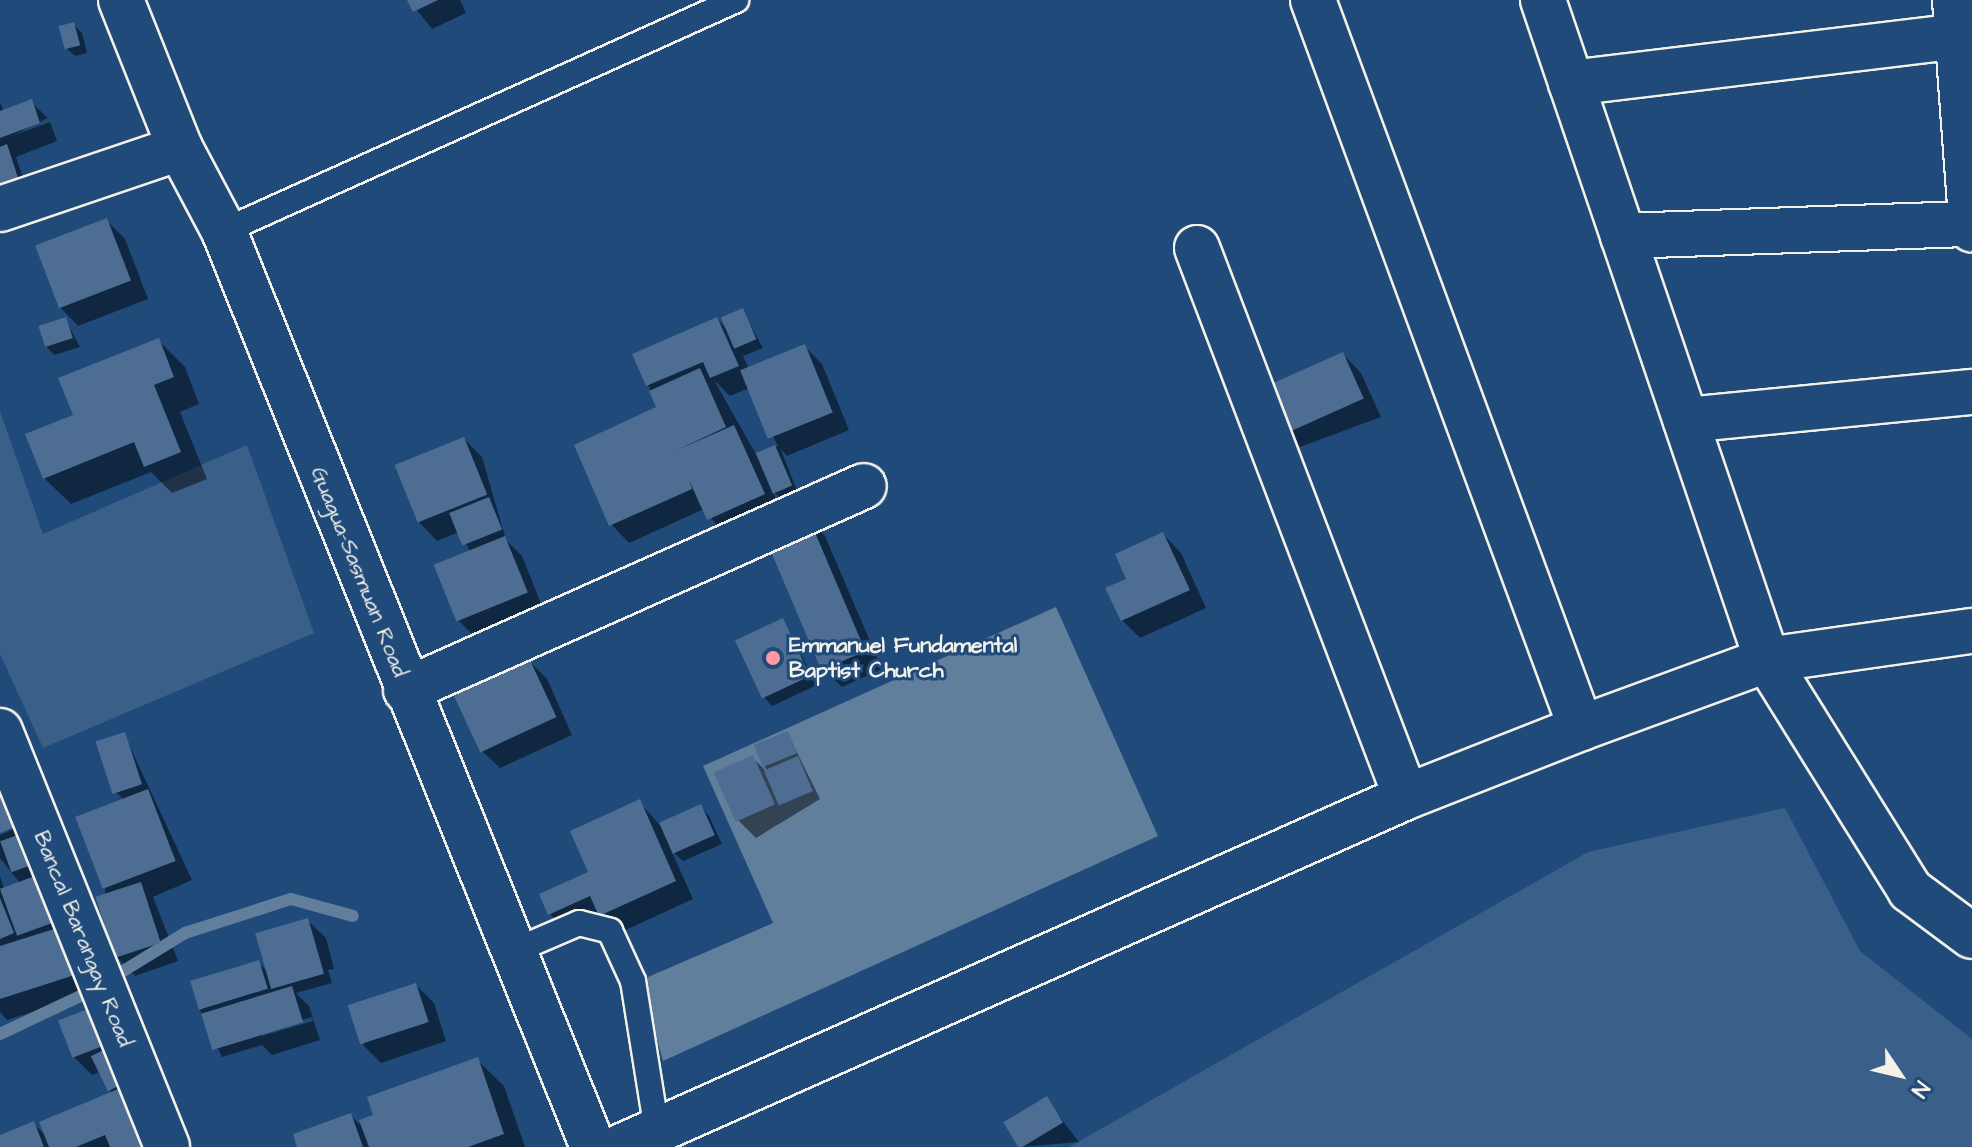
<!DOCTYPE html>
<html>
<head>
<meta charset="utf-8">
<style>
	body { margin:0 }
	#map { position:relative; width:1972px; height:1147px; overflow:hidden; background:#1f4a7a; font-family:"Architects Daughter",sans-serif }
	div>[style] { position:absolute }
	.green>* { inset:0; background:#3a5f88 }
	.water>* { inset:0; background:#627e9d }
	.shadow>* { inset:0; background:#0007 }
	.stream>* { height:12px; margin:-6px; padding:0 6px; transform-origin:6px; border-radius:6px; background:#627e9d }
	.building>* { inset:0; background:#4d6e92; transform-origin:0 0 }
	.roads { filter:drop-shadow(2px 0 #f4f1e8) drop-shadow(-2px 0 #f4f1e8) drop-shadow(0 2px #f4f1e8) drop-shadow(0 -2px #f4f1e8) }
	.service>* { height:24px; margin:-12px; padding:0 12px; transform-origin:12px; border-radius:12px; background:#1f4a7a }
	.minor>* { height:44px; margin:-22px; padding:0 22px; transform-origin:22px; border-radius:22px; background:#1f4a7a }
	.secondary>* { height:44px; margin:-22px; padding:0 22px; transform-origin:22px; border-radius:22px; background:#1f4a7a }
	.dots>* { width:22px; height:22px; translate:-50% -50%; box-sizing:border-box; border:4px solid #1f4a7a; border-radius:50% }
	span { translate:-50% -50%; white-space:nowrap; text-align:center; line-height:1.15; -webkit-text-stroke:6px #1f4a7a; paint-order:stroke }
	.street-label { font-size:22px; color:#f4f1e8 }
	.poi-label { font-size:22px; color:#f4f1e8; font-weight:700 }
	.left { translate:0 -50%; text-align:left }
	.north { position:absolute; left:1860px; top:1035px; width:80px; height:80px; -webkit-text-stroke:6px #1f4a7a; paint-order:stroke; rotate:125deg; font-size:22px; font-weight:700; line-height:32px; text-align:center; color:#f4f1e8 }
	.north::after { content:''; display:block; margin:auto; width:28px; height:36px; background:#f4f1e8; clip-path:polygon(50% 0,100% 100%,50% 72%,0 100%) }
</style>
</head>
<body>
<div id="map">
	<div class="green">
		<i style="clip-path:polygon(0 411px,43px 534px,247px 445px,314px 633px,43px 748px,0 654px)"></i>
		<i style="clip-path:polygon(1785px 808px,1860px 951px,1972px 1039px,1972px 1147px,1069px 1147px,1588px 852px)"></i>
	</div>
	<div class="water">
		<i style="clip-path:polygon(1056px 607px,1158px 836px,663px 1061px,641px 980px,773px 923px,703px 766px)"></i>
	</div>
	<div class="shadow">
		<i style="clip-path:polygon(409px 0,460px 0,466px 13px,432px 29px)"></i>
		<i style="clip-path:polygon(73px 24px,82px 33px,87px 53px,75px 56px,66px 48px)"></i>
		<i style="clip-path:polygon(0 102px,4px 112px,31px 102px,48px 118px,12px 136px,50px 122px,57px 141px,16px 157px,27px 190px,0 187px)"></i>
		<i style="clip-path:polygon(107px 221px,125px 239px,148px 299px,78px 326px,60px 307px,37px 247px)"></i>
		<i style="clip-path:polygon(evenodd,742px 310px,763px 348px,743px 356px,749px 369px,804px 346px,822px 364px,849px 430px,787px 456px,780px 448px,799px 495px,784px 502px,772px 490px,782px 512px,727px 537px,704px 509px,629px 543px,611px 524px,659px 408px,648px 385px,717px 319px,728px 331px,742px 310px,714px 380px,730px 396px,749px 388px,778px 446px,757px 456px,714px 380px)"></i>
		<i style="clip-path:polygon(65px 319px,80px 347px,54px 355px,46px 346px)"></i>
		<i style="clip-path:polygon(158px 340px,185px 367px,199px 404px,180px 412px,207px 479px,172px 493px,151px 472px,71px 504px,44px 478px,75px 416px)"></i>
		<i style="clip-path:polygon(1343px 354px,1361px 373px,1381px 417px,1300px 447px,1281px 429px)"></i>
		<i style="clip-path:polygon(464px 439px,482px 457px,506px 540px,522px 556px,544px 611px,476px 638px,458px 620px,471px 552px,459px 532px,437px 541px,419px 522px,397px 466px)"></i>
		<i style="clip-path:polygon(807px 518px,825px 536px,882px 669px,842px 687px,824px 669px)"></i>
		<i style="clip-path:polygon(1163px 534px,1181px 553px,1206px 608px,1140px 638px,1122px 620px,1128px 580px)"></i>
		<i style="clip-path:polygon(783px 620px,817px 685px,772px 706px,764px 697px)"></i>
		<i style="clip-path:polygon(529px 661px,547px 679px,572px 735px,500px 768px,481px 750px)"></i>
		<i style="clip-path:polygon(124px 734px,192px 880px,153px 897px,178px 961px,135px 976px,117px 957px,105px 891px,123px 799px,116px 792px)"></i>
		<i style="clip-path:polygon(788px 734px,820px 799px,756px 838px,738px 820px,753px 758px,767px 772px,757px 747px)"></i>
		<i style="clip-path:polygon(639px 802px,660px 825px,701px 807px,709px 816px,722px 844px,683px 861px,671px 850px,693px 899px,619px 933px,602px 916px,568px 932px,549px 913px,591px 873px)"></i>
		<i style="clip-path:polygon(33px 821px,101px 990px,7px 1020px,0 1012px,0 876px,4px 889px,20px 883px,0 858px,0 835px)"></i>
		<i style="clip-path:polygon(evenodd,307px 920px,326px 938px,334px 969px,328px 970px,332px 983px,296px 993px,309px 1006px,320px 1040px,272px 1055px,262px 1045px,222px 1057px,200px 1010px,258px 962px,267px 971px,307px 920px,312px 1017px,313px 1021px,262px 1036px,262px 1032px,312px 1017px)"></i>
		<i style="clip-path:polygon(416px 985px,434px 1003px,446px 1041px,381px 1063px,363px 1045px)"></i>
		<i style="clip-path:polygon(100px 1006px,165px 1147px,0 1147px,0 1137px,33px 1123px,47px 1137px,112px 1094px,100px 1072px,92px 1075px,74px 1057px)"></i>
		<i style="clip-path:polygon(477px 1060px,504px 1086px,525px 1147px,300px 1147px,350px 1115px,365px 1129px)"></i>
		<i style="clip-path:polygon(1046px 1099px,1079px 1142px,1020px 1147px,1006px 1123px)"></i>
	</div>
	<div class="stream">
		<i style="left:0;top:1034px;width:98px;rotate:-25.3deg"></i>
		<i style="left:89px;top:992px;width:113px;rotate:-31.6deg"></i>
		<i style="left:185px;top:933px;width:111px;rotate:-17.8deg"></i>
		<i style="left:291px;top:899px;width:64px;rotate:15.3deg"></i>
	</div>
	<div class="building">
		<i style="clip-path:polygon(407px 0,438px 0,413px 12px)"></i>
		<i style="left:74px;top:22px;width:24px;height:16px;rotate:75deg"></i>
		<i style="clip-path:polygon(32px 99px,40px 123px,0 138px,0 111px)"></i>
		<i style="clip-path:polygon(7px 144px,19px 181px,0 188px,0 147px)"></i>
		<i style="left:107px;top:218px;width:67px;height:77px;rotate:69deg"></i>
		<i style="left:743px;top:308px;width:34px;height:24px;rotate:67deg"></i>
		<i style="left:66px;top:317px;width:22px;height:29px;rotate:72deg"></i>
		<i style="clip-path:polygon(717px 317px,739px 366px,710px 378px,703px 362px,646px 386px,632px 354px)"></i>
		<i style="clip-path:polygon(159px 338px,174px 377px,154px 385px,181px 452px,144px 467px,134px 442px,43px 479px,25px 434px,73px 415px,58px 378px)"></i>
		<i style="left:805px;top:344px;width:74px;height:70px;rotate:68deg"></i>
		<i style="left:1343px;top:352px;width:51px;height:88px;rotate:66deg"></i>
		<i style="clip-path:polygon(700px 368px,726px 427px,675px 451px,734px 425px,765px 494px,707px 520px,689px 480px,692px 489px,609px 526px,574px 445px,656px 407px,649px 391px)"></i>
		<i style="left:464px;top:437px;width:62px;height:75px;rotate:68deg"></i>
		<i style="left:775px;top:445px;width:44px;height:21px;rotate:67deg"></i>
		<i style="left:489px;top:497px;width:35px;height:43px;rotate:68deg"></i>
		<i style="left:808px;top:516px;width:147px;height:48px;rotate:67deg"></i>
		<i style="clip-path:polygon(1163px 532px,1190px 590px,1121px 621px,1105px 588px,1126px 579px,1115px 554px)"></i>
		<i style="left:505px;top:536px;width:61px;height:77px;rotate:68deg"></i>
		<i style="left:783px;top:618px;width:64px;height:53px;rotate:65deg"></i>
		<i style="left:529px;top:658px;width:65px;height:84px;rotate:65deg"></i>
		<i style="left:788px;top:731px;width:24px;height:37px;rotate:68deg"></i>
		<i style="left:125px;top:732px;width:55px;height:31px;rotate:72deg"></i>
		<i style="left:753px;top:755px;width:54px;height:43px;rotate:66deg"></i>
		<i style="left:798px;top:756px;width:38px;height:37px;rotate:67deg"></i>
		<i style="left:148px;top:789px;width:77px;height:78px;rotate:69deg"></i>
		<i style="clip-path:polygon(11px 790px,24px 823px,0 833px,0 795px)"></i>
		<i style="clip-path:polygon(640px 799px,676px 881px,599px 916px,590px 896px,548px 915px,539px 894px,588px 872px,570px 831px)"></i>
		<i style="left:701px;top:804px;width:34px;height:46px;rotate:66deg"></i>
		<i style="left:34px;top:829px;width:33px;height:36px;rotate:70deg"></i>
		<i style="left:46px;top:872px;width:50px;height:49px;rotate:70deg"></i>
		<i style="left:141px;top:882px;width:64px;height:48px;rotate:72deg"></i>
		<i style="clip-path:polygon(0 898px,14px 933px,0 939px)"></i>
		<i style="left:308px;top:918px;width:58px;height:55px;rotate:74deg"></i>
		<i style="clip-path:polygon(70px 924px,84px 972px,0 999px,0 946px)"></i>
		<i style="left:259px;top:960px;width:30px;height:72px;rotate:73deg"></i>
		<i style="left:416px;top:983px;width:41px;height:72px;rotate:72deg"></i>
		<i style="left:292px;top:986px;width:38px;height:95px;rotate:73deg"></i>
		<i style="left:101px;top:1004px;width:40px;height:46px;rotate:69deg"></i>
		<i style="left:116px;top:1044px;width:39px;height:28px;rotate:64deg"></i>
		<i style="clip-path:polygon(478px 1057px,504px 1134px,468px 1147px,369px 1147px,359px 1120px,373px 1115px,367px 1097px)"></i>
		<i style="clip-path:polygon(130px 1084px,145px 1147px,110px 1147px,105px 1135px,76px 1147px,49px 1147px,39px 1122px)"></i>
		<i style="left:1047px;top:1096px;width:31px;height:51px;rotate:59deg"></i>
		<i style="clip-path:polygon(351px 1113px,363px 1147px,297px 1147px,293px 1134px)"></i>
		<i style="clip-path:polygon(34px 1121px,44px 1147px,0 1147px,0 1135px)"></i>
	</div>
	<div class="roads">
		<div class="service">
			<i style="left:224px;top:231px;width:562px;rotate:-24.28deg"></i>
			<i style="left:514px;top:951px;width:71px;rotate:-23.3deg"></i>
			<i style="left:579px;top:923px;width:32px;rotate:14deg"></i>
			<i style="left:610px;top:931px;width:55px;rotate:65.3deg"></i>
			<i style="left:633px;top:981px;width:152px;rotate:80.9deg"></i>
		</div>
		<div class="minor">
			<i style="left:1313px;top:0;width:776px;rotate:69.79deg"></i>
			<i style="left:1543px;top:0;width:697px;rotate:71.25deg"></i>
			<i style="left:1767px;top:660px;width:271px;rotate:58.1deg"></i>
			<i style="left:1910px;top:890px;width:77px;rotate:36.6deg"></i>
			<i style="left:1955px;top:0;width:230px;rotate:85.8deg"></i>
			<i style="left:1571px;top:83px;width:389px;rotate:-6.9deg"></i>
			<i style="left:0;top:209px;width:190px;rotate:-18.7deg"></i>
			<i style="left:1623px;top:236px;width:349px;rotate:-2deg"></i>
			<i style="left:1197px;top:248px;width:587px;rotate:69.16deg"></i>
			<i style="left:1686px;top:420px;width:287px;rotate:-5.6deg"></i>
			<i style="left:406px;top:690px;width:501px;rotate:-24.01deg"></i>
			<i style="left:0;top:731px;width:448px;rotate:68.1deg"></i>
			<i style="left:620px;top:1147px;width:860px;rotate:-24deg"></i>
			<i style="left:1406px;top:797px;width:188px;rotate:-21.5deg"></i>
			<i style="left:1581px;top:728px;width:198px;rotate:-20.1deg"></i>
			<i style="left:1767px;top:660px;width:207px;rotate:-8.1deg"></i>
		</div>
		<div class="secondary">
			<i style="left:121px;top:0;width:159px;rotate:68.3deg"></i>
			<i style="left:180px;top:148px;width:94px;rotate:62.1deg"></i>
			<i style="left:224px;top:231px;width:988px;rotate:68.06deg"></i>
		</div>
	</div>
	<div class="dots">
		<i style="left:773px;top:658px;background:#ff9aa2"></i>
	</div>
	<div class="street-label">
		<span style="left:359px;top:572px;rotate:68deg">Guagua-Sasmuan Road</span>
		<span style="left:83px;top:939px;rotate:68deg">Bancal Barangay Road</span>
	</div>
	<div class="poi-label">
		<span class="left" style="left:789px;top:658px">Emmanuel Fundamental<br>Baptist Church</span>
	</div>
	<div class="north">N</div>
</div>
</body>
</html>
